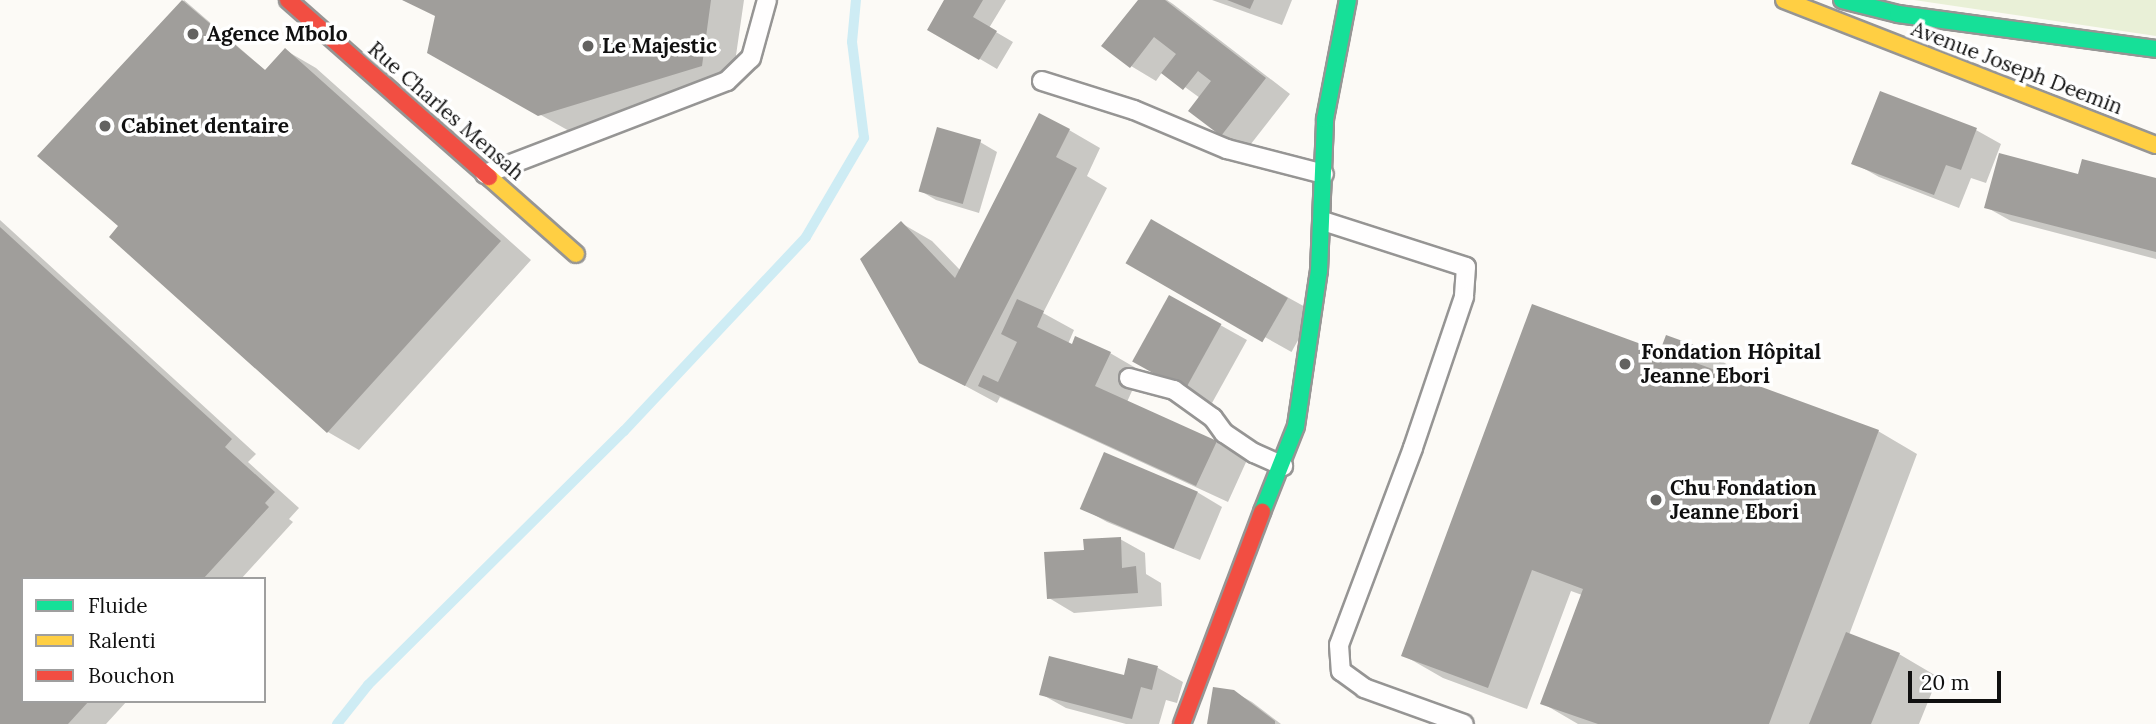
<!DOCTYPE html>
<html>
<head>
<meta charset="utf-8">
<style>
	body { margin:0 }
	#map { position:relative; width:2156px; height:724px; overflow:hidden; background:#fcfaf6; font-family:Lora,serif }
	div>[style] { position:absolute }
	.green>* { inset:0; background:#e9f0d7 }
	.shadow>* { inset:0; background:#0003; transform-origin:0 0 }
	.stream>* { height:10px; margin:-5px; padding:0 5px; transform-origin:5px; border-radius:5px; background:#ceecf4 }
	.building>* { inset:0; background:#a09e9b; transform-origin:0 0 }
	.roads { filter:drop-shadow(2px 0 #969594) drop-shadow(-2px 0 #969594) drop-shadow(0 2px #969594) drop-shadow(0 -2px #969594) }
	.lane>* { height:18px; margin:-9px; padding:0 9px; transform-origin:9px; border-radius:9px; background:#fffefe }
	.fast>* { height:16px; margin:-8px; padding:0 8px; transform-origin:8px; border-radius:8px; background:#16e098 }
	.slow>* { height:16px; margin:-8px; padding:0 8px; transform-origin:8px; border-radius:8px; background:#ffcf43 }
	.jam>* { height:16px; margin:-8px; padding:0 8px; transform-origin:8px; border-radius:8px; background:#f24e42 }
	.dots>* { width:19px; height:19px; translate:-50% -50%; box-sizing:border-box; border:4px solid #fff; border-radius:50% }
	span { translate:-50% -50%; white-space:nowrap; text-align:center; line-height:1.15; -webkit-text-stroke:7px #fff; paint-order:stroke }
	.poi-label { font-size:21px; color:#101010; font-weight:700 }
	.left { translate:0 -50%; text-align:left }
	.street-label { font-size:21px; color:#101010 }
	.legend { position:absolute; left:21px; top:577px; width:245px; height:126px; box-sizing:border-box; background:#fff; border:2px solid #9f9f9f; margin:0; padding:9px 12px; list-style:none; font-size:21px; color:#101010 }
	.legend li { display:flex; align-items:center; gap:14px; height:35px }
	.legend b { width:35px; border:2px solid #9f9f9f }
	.scale { position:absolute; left:1908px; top:671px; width:93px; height:32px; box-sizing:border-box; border:4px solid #101010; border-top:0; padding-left:9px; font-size:21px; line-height:24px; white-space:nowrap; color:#101010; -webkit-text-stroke:5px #fff; paint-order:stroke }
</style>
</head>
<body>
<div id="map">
	<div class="green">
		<i style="clip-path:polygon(1914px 0,2156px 0,2156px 36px)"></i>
	</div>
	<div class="shadow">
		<i style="clip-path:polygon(184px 0,266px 71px,285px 50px,316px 68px,531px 260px,359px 450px,328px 432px,122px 225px,40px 156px)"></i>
		<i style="clip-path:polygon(403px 0,744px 0,732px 83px,571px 132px,429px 52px,443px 18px)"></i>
		<i style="clip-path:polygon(946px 0,1006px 0,989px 28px,1013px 42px,997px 69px,929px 29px)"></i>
		<i style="clip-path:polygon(1140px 0,1167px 0,1173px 4px,1290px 94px,1247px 149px,1222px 135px,1200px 98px,1163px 71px,1156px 81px,1131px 66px)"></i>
		<i style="clip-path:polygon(1212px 0,1292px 0,1282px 25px)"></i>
		<i style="clip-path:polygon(1069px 130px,1100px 148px,1087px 176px,1107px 188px,1043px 313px,1074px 330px,1068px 344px,1110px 353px,1141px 371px,1127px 402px,1216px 442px,1247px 460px,1228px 502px,1000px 397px,997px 403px,921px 362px,901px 223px,932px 241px,961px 271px)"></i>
		<i style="clip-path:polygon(1976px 130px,2001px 144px,1986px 183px,1971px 178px,1959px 208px,1879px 177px,1854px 163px)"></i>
		<i style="clip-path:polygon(980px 142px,997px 152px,979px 213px,936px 200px,919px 190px)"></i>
		<i style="clip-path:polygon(2079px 176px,2156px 180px,2156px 259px,2011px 221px,1986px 207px)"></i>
		<i style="clip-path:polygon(0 220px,256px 454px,248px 462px,299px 508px,289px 519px,293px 522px,241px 579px,23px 579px,23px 701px,127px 701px,106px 724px,0 724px)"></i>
		<i style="left:1152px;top:222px;width:185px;height:46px;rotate:29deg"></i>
		<i style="clip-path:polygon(1170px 297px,1247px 340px,1212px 403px,1159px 375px)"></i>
		<i style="clip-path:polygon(1701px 349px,1740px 372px,1737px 380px,1878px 431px,1917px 454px,1849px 635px,1899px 654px,1938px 677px,1919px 724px,1578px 724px,1542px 703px,1582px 595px,1571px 591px,1527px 709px,1443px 678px,1403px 655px,1661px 353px)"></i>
		<i style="clip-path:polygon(1197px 492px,1222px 507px,1200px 560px,1107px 522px,1082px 508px)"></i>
		<i style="clip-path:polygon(1120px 539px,1145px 553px,1146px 574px,1161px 583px,1162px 606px,1074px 613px,1049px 598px,1086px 551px)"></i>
		<i style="clip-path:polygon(1129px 660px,1158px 668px,1183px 682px,1177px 703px,1166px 700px,1159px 724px,1126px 724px,1066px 708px,1041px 694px,1125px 677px)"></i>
		<i style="clip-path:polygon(1234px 692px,1252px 702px,1281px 724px,1209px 724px)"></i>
	</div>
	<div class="stream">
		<i style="left:337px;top:724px;width:50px;rotate:-51.5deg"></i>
		<i style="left:368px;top:685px;width:361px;rotate:-44.8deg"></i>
		<i style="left:624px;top:431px;width:266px;rotate:-46.8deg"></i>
		<i style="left:806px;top:237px;width:115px;rotate:-59.6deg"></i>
		<i style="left:864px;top:138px;width:97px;rotate:-97.1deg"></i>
		<i style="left:852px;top:42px;width:42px;rotate:-84.6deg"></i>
	</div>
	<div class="building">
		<i style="clip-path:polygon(182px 0,265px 70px,285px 48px,501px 241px,327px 433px,109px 237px,118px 226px,37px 156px)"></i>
		<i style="clip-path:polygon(402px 0,711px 0,702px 66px,538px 116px,427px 53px,435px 16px)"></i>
		<i style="clip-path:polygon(944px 0,983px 0,973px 17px,997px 31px,979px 60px,927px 30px)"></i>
		<i style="clip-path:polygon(1138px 0,1165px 0,1266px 78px,1221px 136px,1188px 111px,1211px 81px,1198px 71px,1183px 90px,1161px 73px,1176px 54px,1154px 37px,1130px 68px,1101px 46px)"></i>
		<i style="clip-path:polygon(1227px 0,1254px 0,1250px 9px)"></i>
		<i style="clip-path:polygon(1880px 91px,1977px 128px,1961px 170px,1946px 165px,1934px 195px,1851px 164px)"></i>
		<i style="clip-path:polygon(1039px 113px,1070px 129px,1056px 157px,1077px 168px,965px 386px,919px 363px,860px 259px,901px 221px,955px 278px)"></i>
		<i style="left:937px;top:127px;width:46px;height:67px;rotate:16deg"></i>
		<i style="clip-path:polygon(1999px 153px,2078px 174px,2082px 159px,2156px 178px,2156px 252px,1984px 208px)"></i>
		<i style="left:1151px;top:219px;width:158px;height:51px;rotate:30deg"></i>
		<i style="clip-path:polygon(0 227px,232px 439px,225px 447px,275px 492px,265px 503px,269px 507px,203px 579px,23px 579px,23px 701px,89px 701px,68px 724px,0 724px)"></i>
		<i style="left:1169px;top:295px;width:60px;height:76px;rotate:29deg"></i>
		<i style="clip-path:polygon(1017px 299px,1044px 311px,1037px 327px,1072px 344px,1075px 336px,1111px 352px,1095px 386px,1217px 441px,1196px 486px,978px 386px,983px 375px,998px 382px,1017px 342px,1001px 334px)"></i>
		<i style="clip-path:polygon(1532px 304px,1660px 351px,1666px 335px,1702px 348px,1696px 363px,1879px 430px,1769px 724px,1598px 724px,1540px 704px,1583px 589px,1532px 570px,1488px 688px,1401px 656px)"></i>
		<i style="left:1104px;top:452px;width:102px;height:62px;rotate:23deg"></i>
		<i style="clip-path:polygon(1121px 537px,1122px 568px,1136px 566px,1138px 593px,1047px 599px,1044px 552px,1084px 550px,1083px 539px)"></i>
		<i style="clip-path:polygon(1846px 632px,1900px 653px,1871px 724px,1809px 724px)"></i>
		<i style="clip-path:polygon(1049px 656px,1124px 675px,1128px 658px,1158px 666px,1152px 690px,1141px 687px,1132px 719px,1039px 695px)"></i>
		<i style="clip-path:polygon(1213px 687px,1234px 690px,1275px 721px,1275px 724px,1207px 724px)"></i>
	</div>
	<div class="roads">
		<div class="lane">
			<i style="left:1042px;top:81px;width:96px;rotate:17.5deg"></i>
			<i style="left:1134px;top:110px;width:101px;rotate:22.8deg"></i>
			<i style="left:1227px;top:149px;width:100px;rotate:14.5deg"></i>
			<i style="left:485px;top:174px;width:259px;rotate:-21deg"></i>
			<i style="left:727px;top:81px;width:33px;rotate:-44deg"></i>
			<i style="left:751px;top:58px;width:60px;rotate:-74.6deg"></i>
			<i style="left:1323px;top:221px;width:150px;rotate:17.8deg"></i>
			<i style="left:1466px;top:267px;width:30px;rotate:94deg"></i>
			<i style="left:1464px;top:297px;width:159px;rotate:108.7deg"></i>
			<i style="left:1413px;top:448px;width:210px;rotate:110.6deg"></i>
			<i style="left:1339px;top:645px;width:26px;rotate:86deg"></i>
			<i style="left:1341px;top:671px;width:29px;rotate:36deg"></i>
			<i style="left:1364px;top:688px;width:106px;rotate:19.8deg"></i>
			<i style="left:1129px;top:378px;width:47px;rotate:14.9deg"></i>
			<i style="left:1174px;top:390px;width:48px;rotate:35.7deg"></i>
			<i style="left:1213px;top:418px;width:19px;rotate:54deg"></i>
			<i style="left:1224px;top:433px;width:36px;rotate:34deg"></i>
			<i style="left:1254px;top:453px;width:32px;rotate:24deg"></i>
		</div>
		<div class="fast">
			<i style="left:1842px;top:0;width:58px;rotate:14deg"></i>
			<i style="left:1898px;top:14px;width:260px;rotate:7.7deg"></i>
			<i style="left:1262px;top:512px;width:92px;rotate:-68.4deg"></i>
			<i style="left:1296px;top:426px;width:157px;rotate:-81.6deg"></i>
			<i style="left:1319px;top:271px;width:152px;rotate:-87.7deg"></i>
			<i style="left:1325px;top:119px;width:121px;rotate:-79.1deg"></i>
		</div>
		<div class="slow">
			<i style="left:1784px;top:0;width:399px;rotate:21.3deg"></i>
			<i style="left:489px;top:177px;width:116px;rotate:41.5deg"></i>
		</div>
		<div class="jam">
			<i style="left:288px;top:0;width:268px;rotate:41.4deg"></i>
			<i style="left:1182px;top:724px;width:227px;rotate:-69.3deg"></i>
		</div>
	</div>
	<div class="dots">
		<i style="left:193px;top:34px;background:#636260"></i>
		<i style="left:588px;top:46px;background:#636260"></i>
		<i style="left:105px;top:126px;background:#636260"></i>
		<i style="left:1625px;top:364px;background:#636260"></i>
		<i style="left:1656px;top:500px;background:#636260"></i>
	</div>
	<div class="poi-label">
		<span class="left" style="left:207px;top:34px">Agence Mbolo</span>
		<span class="left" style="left:602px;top:46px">Le Majestic</span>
		<span class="left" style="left:121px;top:126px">Cabinet dentaire</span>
		<span class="left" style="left:1641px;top:364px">Fondation Hôpital<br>Jeanne Ebori</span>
		<span class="left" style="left:1670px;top:500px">Chu Fondation<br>Jeanne Ebori</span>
	</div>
	<div class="street-label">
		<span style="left:2017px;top:68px;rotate:21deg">Avenue Joseph Deemin</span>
		<span style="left:446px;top:111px;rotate:41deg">Rue Charles Mensah</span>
	</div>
	<ul class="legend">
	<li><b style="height:9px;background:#16e098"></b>Fluide</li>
	<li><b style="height:9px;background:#ffcf43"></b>Ralenti</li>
	<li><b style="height:9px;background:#f24e42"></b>Bouchon</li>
	</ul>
	<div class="scale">20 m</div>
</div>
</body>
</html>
